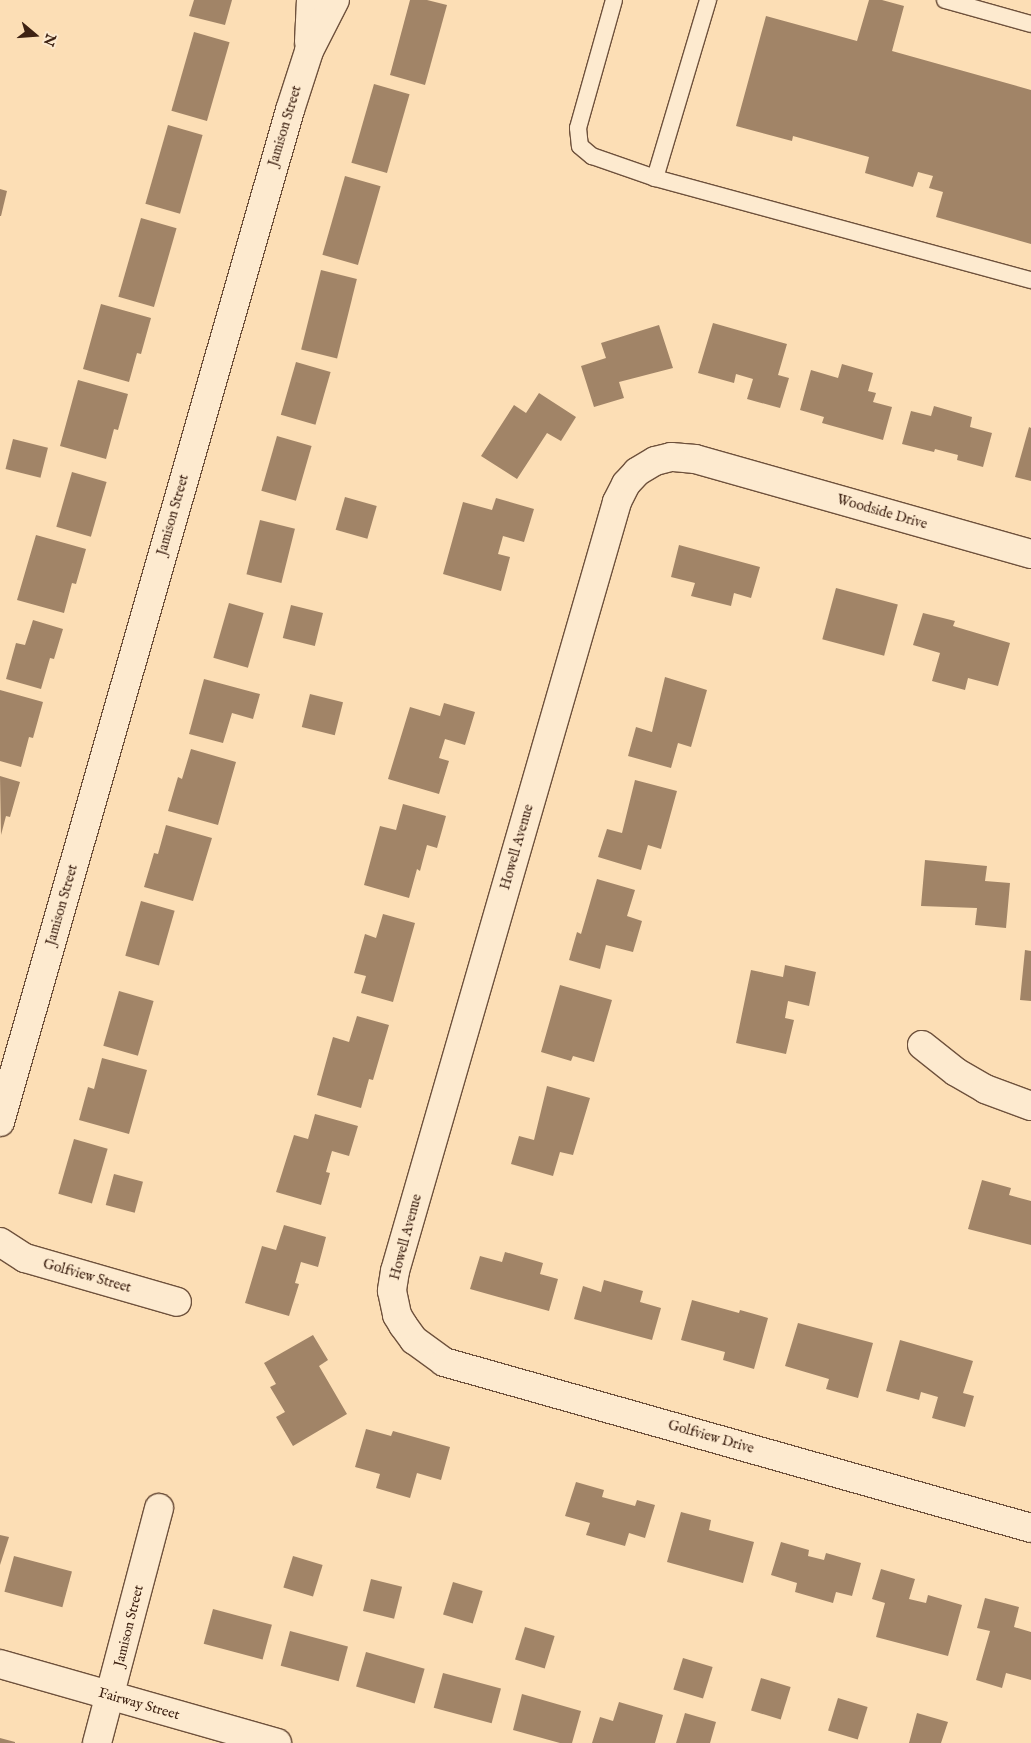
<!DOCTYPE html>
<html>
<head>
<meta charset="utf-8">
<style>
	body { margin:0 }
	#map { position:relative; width:1031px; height:1743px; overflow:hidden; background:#fcdeb5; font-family:"IM FELL English",serif }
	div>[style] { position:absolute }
	.building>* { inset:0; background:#a18467; transform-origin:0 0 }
	.roads { filter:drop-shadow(1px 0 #6e513c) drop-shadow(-1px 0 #6e513c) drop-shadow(0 1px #6e513c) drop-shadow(0 -1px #6e513c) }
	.lane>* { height:16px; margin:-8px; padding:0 8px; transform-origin:8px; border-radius:8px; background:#fdeacf }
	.street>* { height:28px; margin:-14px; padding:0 14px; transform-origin:14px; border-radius:14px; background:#fdeacf }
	span { translate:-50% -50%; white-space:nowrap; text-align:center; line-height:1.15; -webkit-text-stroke:4px #fdeacf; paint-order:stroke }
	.street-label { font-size:14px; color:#3e2213 }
	.north { position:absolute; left:10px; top:10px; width:50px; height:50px; -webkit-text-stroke:4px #fdeacf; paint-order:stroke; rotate:108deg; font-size:14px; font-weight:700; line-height:20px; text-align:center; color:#3e2213 }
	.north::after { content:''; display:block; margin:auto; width:18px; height:22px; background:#3e2213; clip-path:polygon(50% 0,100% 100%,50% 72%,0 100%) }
</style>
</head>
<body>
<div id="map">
	<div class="building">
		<i style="clip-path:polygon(194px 0,232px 0,225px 25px,189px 16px)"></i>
		<i style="clip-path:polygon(410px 0,427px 0,447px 5px,425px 85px,390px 75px)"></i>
		<i style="clip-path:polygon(869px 0,882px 0,904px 6px,892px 51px,1031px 90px,1031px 244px,936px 217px,943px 192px,929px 188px,933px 176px,918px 172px,913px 187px,865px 173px,869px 157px,793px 136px,792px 141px,736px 126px,766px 16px,857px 41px)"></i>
		<i style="left:194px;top:32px;width:37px;height:82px;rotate:16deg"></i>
		<i style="left:374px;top:84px;width:37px;height:82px;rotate:16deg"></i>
		<i style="left:168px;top:125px;width:36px;height:82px;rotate:16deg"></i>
		<i style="left:345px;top:176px;width:37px;height:82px;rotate:16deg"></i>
		<i style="clip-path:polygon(0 189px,7px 191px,1px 216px,0 216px)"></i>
		<i style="left:141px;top:218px;width:37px;height:82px;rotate:16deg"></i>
		<i style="left:321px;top:270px;width:37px;height:82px;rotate:14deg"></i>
		<i style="clip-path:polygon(101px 304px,151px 318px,141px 354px,137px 353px,129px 382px,83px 369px)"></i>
		<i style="clip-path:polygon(713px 323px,787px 344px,778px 375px,789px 378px,780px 408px,747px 399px,753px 379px,736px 374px,734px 383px,698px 373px)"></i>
		<i style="clip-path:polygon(659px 325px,673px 368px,619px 382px,624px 398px,594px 407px,581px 366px,606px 358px,601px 343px)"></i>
		<i style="left:296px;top:362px;width:36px;height:55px;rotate:16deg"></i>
		<i style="clip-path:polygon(842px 364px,873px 373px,868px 391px,876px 393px,873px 402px,892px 407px,883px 440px,822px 423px,824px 417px,800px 410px,811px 370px,838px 378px)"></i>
		<i style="clip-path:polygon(78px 380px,128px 394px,118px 430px,114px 429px,106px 459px,60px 446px)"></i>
		<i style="clip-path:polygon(539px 393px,576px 417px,561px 441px,547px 433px,517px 479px,481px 456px,514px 405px,526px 413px)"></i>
		<i style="clip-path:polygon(934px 406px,972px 417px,970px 427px,992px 433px,983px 467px,957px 460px,958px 455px,935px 449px,934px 452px,902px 444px,911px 411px,931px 416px)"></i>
		<i style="clip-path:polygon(1029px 427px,1031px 428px,1031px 481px,1015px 477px)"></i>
		<i style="left:277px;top:436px;width:36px;height:57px;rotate:16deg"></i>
		<i style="left:13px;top:439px;width:36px;height:31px;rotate:14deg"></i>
		<i style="left:72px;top:472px;width:36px;height:57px;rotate:16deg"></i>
		<i style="left:345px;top:497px;width:33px;height:34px;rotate:16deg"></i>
		<i style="clip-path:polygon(496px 498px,534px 509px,524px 542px,503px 536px,498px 554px,510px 557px,501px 591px,443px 574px,463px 502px,492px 510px)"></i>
		<i style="left:260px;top:520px;width:36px;height:56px;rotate:14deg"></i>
		<i style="clip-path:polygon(36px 535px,86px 549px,76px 584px,72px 583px,64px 613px,17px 600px)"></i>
		<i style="clip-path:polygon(679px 545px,760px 567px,751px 598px,734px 593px,731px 606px,691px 596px,695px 583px,671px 577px)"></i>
		<i style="left:836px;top:588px;width:64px;height:53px;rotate:15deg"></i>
		<i style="left:229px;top:603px;width:36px;height:57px;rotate:16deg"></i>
		<i style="left:291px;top:605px;width:33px;height:34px;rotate:14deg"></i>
		<i style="clip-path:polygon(923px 613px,955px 621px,953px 626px,1010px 643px,998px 686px,968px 678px,965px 690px,932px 681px,940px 653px,913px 645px)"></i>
		<i style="clip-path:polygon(33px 620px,63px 629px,54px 659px,50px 658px,41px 689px,6px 679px,16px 643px,25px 645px)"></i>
		<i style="clip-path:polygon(665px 677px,707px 690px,691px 747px,678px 743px,671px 768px,628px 756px,636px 727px,652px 732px)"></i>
		<i style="clip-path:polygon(204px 679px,260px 694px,253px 719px,232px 713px,223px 743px,189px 734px)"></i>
		<i style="clip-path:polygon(0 690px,43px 702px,33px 738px,29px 737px,21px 767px,0 761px)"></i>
		<i style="left:310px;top:694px;width:34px;height:34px;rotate:14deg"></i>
		<i style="clip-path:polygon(444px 703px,475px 712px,465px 745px,445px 739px,439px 758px,449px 761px,439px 794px,388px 779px,410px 707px,440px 716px)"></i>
		<i style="clip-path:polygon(191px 749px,236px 762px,218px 825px,168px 811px,178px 777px,182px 779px)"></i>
		<i style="clip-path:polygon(0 776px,20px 782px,10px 817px,6px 816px,1px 835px)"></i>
		<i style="clip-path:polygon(635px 780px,677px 791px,661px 849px,648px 845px,641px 870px,598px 857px,607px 829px,622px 833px)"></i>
		<i style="clip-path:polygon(403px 804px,446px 816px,437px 848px,427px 845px,420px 871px,417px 869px,409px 898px,364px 885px,380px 826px,396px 830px)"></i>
		<i style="clip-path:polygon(166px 825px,212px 838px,193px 901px,144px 887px,154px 853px,158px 854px)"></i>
		<i style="clip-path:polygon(925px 860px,987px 866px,985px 881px,1010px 883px,1006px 928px,975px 925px,977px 908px,921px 906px)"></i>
		<i style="clip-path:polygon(597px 879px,635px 890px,627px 916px,642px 921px,633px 952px,606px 945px,600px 969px,569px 960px,577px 932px,581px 934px)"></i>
		<i style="left:141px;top:901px;width:35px;height:57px;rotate:16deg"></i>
		<i style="clip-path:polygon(383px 914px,415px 923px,393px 1002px,361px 993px,366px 976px,354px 973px,365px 934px,376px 938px)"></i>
		<i style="clip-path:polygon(1025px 950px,1031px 951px,1031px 1001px,1020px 1000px)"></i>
		<i style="clip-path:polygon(785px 965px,816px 972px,809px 1006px,788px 1001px,785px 1018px,794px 1020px,786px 1054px,736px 1043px,751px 970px,783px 977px)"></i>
		<i style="clip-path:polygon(560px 985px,612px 1000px,594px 1062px,573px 1056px,571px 1061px,541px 1052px)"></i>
		<i style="left:119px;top:991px;width:36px;height:57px;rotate:16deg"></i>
		<i style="clip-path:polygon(357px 1016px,389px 1025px,373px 1080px,369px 1079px,361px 1108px,317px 1095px,333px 1037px,349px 1042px)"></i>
		<i style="clip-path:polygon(102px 1058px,147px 1070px,129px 1134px,79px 1120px,88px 1087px,94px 1089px)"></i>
		<i style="clip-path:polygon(547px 1086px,590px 1098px,573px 1155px,560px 1152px,553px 1176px,511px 1164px,519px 1136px,534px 1140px)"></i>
		<i style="clip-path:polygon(315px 1114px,358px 1126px,349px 1156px,332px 1151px,326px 1172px,330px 1173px,321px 1205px,276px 1192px,294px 1135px,308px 1139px)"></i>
		<i style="left:74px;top:1139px;width:35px;height:57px;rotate:16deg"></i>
		<i style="left:114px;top:1174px;width:30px;height:32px;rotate:15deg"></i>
		<i style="clip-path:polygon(982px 1180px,1011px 1188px,1009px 1195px,1031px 1201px,1031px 1245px,968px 1229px)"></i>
		<i style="clip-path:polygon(284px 1225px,326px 1237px,318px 1267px,301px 1262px,295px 1283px,299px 1284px,289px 1316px,245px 1303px,262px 1246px,276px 1250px)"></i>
		<i style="clip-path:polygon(505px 1252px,543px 1263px,540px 1274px,558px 1279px,549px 1311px,470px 1289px,480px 1256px,502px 1262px)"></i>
		<i style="clip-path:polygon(604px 1280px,643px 1291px,640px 1302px,661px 1308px,652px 1340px,574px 1319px,583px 1286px,601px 1292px)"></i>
		<i style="clip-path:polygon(692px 1300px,739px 1313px,740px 1310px,768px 1318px,754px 1369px,723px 1360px,725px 1352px,681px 1340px)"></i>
		<i style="clip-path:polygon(798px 1323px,873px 1343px,858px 1398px,826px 1389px,829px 1379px,785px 1366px)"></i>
		<i style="clip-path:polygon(313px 1335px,328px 1360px,319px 1366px,347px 1414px,293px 1446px,276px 1417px,285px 1412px,270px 1387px,276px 1384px,264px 1363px)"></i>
		<i style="clip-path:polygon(900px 1340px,973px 1361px,963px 1393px,974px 1396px,965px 1427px,932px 1418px,938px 1397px,921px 1392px,919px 1400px,886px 1391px)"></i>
		<i style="clip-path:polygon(366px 1429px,391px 1436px,393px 1431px,450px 1447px,441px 1480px,417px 1473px,410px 1498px,376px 1488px,380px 1474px,355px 1467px)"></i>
		<i style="clip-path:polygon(576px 1482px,604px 1490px,602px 1497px,635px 1506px,637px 1500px,655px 1505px,645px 1538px,629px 1533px,625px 1546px,586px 1535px,590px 1523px,565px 1516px)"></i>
		<i style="clip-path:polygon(681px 1512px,711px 1520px,709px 1530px,754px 1542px,743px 1583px,667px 1562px)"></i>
		<i style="clip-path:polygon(0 1535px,9px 1537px,0 1565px)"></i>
		<i style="clip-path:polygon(781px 1542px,809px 1550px,808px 1556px,824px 1560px,826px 1553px,861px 1563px,852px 1596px,836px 1592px,833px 1603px,795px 1592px,797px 1583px,771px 1575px)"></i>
		<i style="left:14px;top:1556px;width:60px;height:37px;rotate:15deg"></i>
		<i style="left:293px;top:1556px;width:31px;height:33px;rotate:17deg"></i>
		<i style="clip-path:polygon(881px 1569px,915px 1579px,909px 1599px,926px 1603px,928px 1595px,962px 1605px,948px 1656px,876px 1637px,885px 1603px,872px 1599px)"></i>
		<i style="left:371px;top:1579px;width:32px;height:33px;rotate:14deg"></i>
		<i style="left:453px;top:1582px;width:31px;height:34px;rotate:17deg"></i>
		<i style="clip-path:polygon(985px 1598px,1019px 1607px,1014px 1627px,1031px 1632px,1031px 1680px,1006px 1673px,1002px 1688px,976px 1680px,990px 1631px,977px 1628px)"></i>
		<i style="left:213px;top:1609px;width:61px;height:36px;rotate:15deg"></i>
		<i style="left:525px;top:1627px;width:31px;height:34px;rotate:17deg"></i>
		<i style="left:290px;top:1631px;width:60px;height:36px;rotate:15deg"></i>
		<i style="left:366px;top:1652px;width:61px;height:36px;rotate:16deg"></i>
		<i style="left:683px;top:1658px;width:31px;height:33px;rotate:17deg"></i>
		<i style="left:443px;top:1673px;width:60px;height:36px;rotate:15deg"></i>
		<i style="left:761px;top:1678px;width:31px;height:34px;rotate:17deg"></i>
		<i style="clip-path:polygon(522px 1694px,581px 1711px,572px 1743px,560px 1743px,513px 1730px)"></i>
		<i style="left:838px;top:1698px;width:31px;height:34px;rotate:17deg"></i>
		<i style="clip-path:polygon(619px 1702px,663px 1715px,655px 1743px,592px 1743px,600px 1717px,613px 1721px)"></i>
		<i style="clip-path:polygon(685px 1713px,716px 1722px,710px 1743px,676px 1743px)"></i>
		<i style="clip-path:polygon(917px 1713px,948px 1722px,941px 1743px,909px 1743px)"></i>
		<i style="clip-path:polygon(0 1738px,15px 1742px,15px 1743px,0 1743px)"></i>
	</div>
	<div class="roads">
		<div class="lane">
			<i style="left:614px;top:0;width:133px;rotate:105.7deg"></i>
			<i style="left:578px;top:128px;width:18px;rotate:84deg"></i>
			<i style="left:580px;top:146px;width:16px;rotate:40deg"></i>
			<i style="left:592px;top:156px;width:67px;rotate:19.2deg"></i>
			<i style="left:655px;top:178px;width:390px;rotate:15.2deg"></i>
			<i style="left:945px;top:0;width:89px;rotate:15.6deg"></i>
			<i style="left:655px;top:178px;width:186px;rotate:-73.4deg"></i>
		</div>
		<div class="street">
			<i style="left:309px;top:42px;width:42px;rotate:-87.3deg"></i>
			<i style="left:1031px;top:554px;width:349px;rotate:-164.2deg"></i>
			<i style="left:695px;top:459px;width:24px;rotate:-175deg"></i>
			<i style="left:671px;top:457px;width:16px;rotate:166deg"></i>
			<i style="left:655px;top:461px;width:21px;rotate:149deg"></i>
			<i style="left:637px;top:472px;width:16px;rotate:133deg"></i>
			<i style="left:626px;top:484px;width:20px;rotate:117deg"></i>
			<i style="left:617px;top:502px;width:800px;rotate:106.1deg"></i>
			<i style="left:395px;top:1271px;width:20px;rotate:99deg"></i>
			<i style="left:392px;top:1291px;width:25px;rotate:78deg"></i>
			<i style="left:397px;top:1315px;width:12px;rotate:59deg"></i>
			<i style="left:403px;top:1325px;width:19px;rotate:54deg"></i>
			<i style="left:414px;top:1340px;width:37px;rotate:36deg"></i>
			<i style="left:444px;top:1362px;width:610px;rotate:15.79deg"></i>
			<i style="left:922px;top:1045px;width:43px;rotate:38.5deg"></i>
			<i style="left:956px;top:1072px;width:34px;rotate:30deg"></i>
			<i style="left:985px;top:1089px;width:49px;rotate:20.3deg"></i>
			<i style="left:0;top:1122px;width:1053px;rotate:-74.01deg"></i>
			<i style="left:290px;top:110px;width:62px;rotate:-72.1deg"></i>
			<i style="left:309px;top:51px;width:57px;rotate:-63deg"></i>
			<i style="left:0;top:1242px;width:30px;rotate:33deg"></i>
			<i style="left:25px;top:1258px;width:158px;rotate:16.1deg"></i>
			<i style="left:0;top:1664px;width:288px;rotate:15.9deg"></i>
			<i style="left:97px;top:1743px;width:243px;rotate:-75.2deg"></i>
		</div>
	</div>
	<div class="street-label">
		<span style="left:285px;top:126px;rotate:-73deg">Jamison Street</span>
		<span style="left:882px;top:512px;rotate:16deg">Woodside Drive</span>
		<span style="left:173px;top:515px;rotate:-74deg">Jamison Street</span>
		<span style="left:517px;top:847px;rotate:-74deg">Howell Avenue</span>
		<span style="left:62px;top:905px;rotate:-74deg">Jamison Street</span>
		<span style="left:406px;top:1237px;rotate:-75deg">Howell Avenue</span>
		<span style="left:87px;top:1276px;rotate:16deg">Golfview Street</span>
		<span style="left:711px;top:1437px;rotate:16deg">Golfview Drive</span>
		<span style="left:129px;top:1626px;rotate:-76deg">Jamison Street</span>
		<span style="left:139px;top:1704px;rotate:16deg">Fairway Street</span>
	</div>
	<div class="north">N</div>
</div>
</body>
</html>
